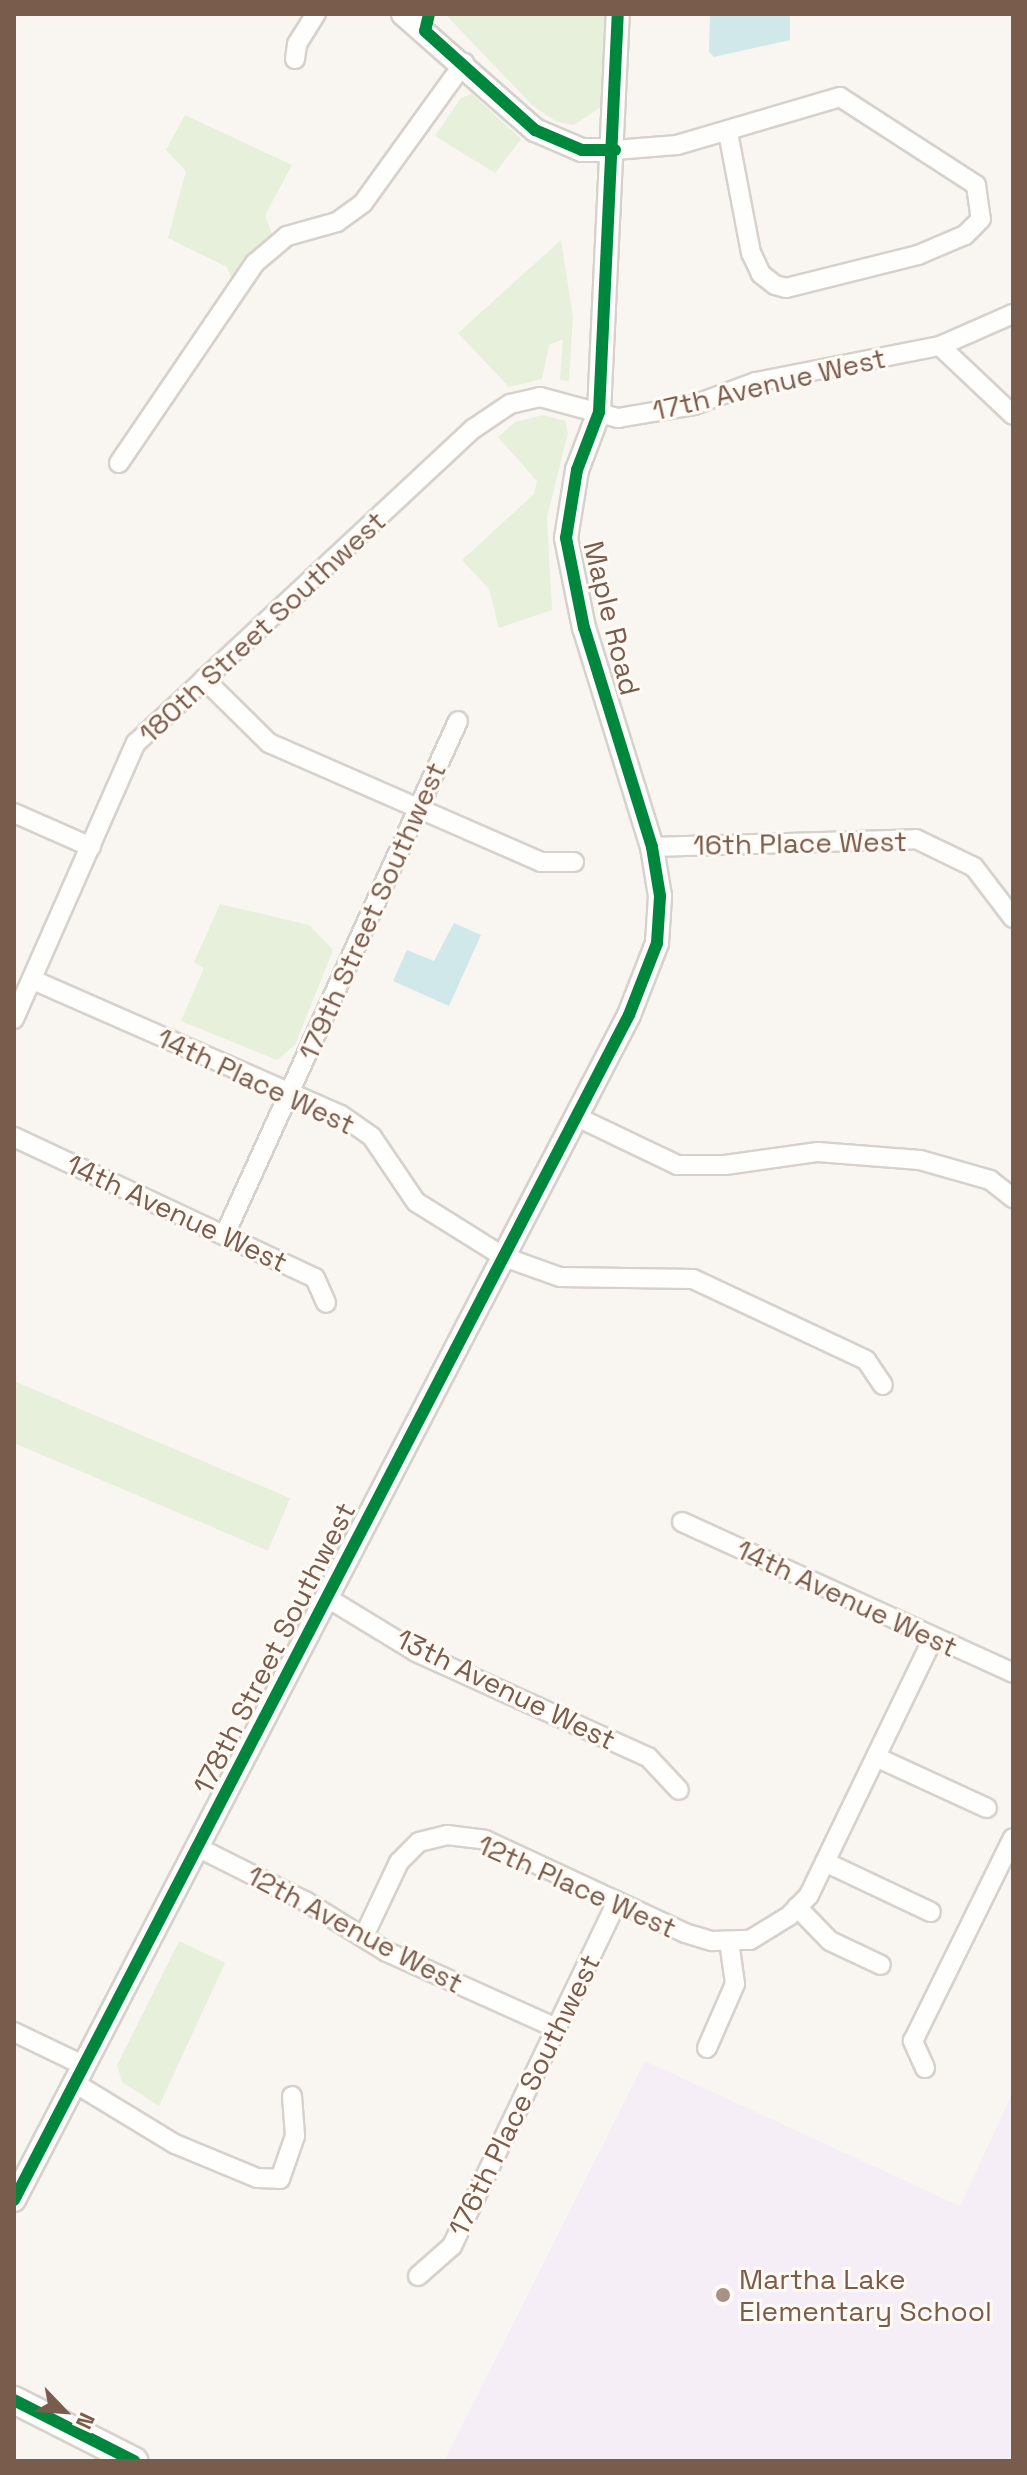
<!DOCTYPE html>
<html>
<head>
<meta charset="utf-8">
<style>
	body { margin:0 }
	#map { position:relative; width:1027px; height:2475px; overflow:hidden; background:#f9f5f0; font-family:"Space Grotesk",sans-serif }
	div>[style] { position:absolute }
	.education>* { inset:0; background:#f6eef6 }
	.green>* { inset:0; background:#e7f0db; transform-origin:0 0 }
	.water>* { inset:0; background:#d0e8ea }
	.roads { filter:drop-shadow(2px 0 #d7d1cb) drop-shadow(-2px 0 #d7d1cb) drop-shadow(0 2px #d7d1cb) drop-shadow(0 -2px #d7d1cb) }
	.minor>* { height:18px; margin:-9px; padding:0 9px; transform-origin:9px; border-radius:9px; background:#fefefd }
	.tertiary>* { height:22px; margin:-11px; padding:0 11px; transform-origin:11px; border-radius:11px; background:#fefefd }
	.secondary>* { height:26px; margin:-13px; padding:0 13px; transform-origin:13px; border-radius:13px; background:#fefefd }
	.cycleway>* { height:12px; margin:-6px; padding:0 6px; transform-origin:6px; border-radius:6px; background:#00873e }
	.dots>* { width:22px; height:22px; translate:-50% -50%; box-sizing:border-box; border:4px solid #fffaf3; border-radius:50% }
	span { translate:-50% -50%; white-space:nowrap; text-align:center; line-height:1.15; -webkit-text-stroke:6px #fffaf3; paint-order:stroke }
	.street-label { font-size:28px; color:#7a5c4d }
	.poi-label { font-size:28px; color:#7a5c4d }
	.left { translate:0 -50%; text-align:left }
	.frame { position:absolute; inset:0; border:16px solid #7a5c4d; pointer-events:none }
	.north { position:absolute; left:24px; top:2371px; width:80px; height:80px; -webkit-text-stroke:6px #fffaf3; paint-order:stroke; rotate:115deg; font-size:22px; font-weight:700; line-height:32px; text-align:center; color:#7a5c4d }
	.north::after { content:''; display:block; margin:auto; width:28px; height:36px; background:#7a5c4d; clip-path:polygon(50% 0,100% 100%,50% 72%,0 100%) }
</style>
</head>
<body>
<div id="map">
	<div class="education">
		<i style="clip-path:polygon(645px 2061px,960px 2206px,1013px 2092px,1013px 2461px,444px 2461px)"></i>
	</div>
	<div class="green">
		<i style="clip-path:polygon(445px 14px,605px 14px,604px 105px,574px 125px,557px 122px,533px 106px)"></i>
		<i style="clip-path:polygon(472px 94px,521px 139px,495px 173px,435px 136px,461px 98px)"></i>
		<i style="clip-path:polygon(185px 115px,292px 165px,265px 215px,272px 234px,233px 282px,227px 267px,168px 238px,186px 171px,166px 150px)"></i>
		<i style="clip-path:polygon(561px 240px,573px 317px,569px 381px,560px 380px,563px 339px,549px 345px,542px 379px,509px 387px,458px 333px)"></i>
		<i style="clip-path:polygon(543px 415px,565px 421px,568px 433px,547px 517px,552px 610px,499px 628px,489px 589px,462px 560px,534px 494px,537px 481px,498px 437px,515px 422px)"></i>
		<i style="clip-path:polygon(220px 904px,309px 925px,333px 950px,295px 1045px,277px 1060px,181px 1021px,204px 968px,194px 962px)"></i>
		<i style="left:14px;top:1381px;width:300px;height:57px;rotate:23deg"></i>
		<i style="clip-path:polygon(179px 1941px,225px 1963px,159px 2106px,122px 2082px,117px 2065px)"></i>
	</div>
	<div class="water">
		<i style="clip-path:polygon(710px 14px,790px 14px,790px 40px,714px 57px,709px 52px)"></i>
		<i style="clip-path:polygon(454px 923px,481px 935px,449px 1006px,393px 981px,407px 950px,434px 961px)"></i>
	</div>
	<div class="roads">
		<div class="minor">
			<i style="left:295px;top:59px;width:15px;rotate:-82deg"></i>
			<i style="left:297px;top:44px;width:36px;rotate:-58deg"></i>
			<i style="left:615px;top:150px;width:62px;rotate:-4.6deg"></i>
			<i style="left:677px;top:145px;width:170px;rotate:-16.4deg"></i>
			<i style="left:840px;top:97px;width:162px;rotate:32.9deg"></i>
			<i style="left:976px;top:185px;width:34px;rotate:82deg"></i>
			<i style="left:981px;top:219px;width:23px;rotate:135deg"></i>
			<i style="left:965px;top:235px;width:51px;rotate:156.9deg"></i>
			<i style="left:918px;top:255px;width:136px;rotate:166deg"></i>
			<i style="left:786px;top:288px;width:11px;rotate:-165deg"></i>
			<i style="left:775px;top:285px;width:18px;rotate:-142deg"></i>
			<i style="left:761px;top:274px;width:23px;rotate:-115deg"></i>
			<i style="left:751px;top:253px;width:123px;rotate:-100.8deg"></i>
			<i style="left:940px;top:346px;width:80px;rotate:-23.7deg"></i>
			<i style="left:119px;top:463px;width:242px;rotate:-55.8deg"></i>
			<i style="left:255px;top:263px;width:42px;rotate:-40.2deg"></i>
			<i style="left:287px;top:236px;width:52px;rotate:-15.6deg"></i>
			<i style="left:337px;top:222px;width:32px;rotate:-36deg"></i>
			<i style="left:363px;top:203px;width:173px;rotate:-54.2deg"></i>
			<i style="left:204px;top:679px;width:91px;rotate:44.6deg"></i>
			<i style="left:269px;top:743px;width:297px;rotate:23.6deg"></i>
			<i style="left:541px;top:862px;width:33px"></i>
			<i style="left:14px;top:813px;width:84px;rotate:23.8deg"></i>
			<i style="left:652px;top:847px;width:264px;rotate:-1.7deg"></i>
			<i style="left:916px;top:839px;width:64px;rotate:25.8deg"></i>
			<i style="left:974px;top:867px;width:64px;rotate:52.6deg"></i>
			<i style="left:33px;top:980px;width:336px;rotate:23.7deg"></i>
			<i style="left:341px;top:1115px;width:38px;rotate:35deg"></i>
			<i style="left:372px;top:1137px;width:78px;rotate:55.9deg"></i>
			<i style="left:416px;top:1202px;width:104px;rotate:32deg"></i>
			<i style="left:504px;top:1257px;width:59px;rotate:19.7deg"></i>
			<i style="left:560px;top:1277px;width:133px;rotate:0.9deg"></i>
			<i style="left:693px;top:1279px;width:191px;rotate:25.1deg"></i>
			<i style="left:866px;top:1360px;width:30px;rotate:56deg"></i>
			<i style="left:14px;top:1019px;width:302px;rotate:-66.2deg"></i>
			<i style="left:136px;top:743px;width:461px;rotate:-43deg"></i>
			<i style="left:473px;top:429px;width:45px;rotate:-34deg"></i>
			<i style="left:510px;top:404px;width:31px;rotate:-13deg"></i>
			<i style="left:540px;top:397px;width:81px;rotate:15.1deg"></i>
			<i style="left:618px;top:418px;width:77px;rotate:-9.7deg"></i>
			<i style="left:694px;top:405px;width:66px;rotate:-20.4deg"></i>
			<i style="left:756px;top:382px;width:187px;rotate:-11.1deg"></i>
			<i style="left:940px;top:346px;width:100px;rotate:43.4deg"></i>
			<i style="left:577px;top:1117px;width:111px;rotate:25.6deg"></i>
			<i style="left:677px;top:1165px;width:48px"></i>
			<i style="left:725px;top:1165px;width:94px;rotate:-8deg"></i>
			<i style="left:818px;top:1152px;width:102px;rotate:4.5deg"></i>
			<i style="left:920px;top:1160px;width:73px;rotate:15.9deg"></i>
			<i style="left:990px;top:1180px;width:29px;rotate:38deg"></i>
			<i style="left:14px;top:1137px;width:332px;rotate:25.1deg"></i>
			<i style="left:315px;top:1278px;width:27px;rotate:66deg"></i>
			<i style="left:226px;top:1232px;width:561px;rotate:-65.58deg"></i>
			<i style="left:682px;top:1522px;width:364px;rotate:24.5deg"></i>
			<i style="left:326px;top:1597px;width:105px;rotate:31.4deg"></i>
			<i style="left:416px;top:1652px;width:255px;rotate:24.4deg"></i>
			<i style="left:648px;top:1757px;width:45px;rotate:46.8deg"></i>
			<i style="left:876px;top:1757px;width:122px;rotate:24.7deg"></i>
			<i style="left:197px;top:1847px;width:121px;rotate:26.6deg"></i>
			<i style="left:305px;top:1901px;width:97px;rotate:31.9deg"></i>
			<i style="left:387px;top:1952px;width:185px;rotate:24.2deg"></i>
			<i style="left:825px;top:1862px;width:117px;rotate:25.3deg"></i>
			<i style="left:797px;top:1907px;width:47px;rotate:45.9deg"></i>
			<i style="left:830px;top:1941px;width:56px;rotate:25.2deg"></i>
			<i style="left:364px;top:1936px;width:82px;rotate:-64.7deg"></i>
			<i style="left:399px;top:1862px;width:28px;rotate:-45deg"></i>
			<i style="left:419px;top:1842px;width:29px;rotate:-14deg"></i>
			<i style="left:447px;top:1835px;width:38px;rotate:7deg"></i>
			<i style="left:485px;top:1840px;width:221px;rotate:24.9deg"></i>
			<i style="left:685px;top:1933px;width:28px;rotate:17deg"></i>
			<i style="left:712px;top:1941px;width:38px;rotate:-2deg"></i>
			<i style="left:750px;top:1940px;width:46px;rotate:-31.6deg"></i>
			<i style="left:789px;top:1916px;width:29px;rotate:-46deg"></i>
			<i style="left:809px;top:1895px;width:284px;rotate:-64.2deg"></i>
			<i style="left:14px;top:2032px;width:76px;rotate:25.6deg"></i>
			<i style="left:707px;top:2048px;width:70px;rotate:-66.4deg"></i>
			<i style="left:735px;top:1984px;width:43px;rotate:-97.9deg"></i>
			<i style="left:925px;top:2068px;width:30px;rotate:-114deg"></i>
			<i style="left:913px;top:2041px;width:226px;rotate:-63.8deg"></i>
			<i style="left:73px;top:2082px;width:119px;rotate:31.3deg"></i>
			<i style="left:175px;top:2144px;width:89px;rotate:22.5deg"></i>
			<i style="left:257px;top:2178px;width:23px;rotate:2deg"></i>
			<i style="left:280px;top:2179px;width:46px;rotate:-70.8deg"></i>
			<i style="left:295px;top:2136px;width:40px;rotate:-94.3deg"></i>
			<i style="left:418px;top:2276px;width:45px;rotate:-41.4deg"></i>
			<i style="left:452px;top:2246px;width:380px;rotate:-64.4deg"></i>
		</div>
		<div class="tertiary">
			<i style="left:403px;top:14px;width:176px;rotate:41.3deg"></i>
			<i style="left:535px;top:130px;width:51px;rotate:23.1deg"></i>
			<i style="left:582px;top:150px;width:33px"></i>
			<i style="left:14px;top:2200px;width:1335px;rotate:-62.57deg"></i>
			<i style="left:629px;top:1015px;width:77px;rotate:-68.7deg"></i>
			<i style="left:657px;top:943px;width:47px;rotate:-86.3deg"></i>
			<i style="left:660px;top:896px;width:50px;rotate:-99.3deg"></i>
			<i style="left:652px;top:847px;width:229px;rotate:-107.2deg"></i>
			<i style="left:584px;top:628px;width:92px;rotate:-101.3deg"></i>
			<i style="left:566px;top:538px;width:69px;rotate:-80.8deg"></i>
			<i style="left:577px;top:470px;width:62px;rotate:-69.2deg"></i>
			<i style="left:599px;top:412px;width:398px;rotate:-87.3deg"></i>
		</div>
		<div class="secondary">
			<i style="left:14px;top:2400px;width:135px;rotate:26.9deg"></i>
		</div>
	</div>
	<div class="cycleway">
		<i style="left:429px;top:14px;width:17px;rotate:103deg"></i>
		<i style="left:425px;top:31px;width:148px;rotate:42deg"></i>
		<i style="left:535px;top:130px;width:51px;rotate:23.1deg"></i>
		<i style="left:582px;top:150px;width:33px"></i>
		<i style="left:14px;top:2200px;width:1335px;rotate:-62.57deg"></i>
		<i style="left:629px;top:1015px;width:77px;rotate:-68.7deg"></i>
		<i style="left:657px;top:943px;width:47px;rotate:-86.3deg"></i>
		<i style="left:660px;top:896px;width:50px;rotate:-99.3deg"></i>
		<i style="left:652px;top:847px;width:229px;rotate:-107.2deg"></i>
		<i style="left:584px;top:628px;width:92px;rotate:-101.3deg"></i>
		<i style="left:566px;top:538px;width:69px;rotate:-80.8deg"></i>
		<i style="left:577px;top:470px;width:62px;rotate:-69.2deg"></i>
		<i style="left:599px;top:412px;width:398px;rotate:-87.3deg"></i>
		<i style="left:14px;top:2400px;width:135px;rotate:26.9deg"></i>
	</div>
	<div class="dots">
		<i style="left:723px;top:2295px;background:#a69286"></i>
	</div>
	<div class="street-label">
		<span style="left:769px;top:384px;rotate:-13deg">17th Avenue West</span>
		<span style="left:612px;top:618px;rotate:76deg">Maple Road</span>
		<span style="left:262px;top:627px;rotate:-43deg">180th Street Southwest</span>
		<span style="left:800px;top:843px;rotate:-1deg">16th Place West</span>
		<span style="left:372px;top:911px;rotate:-66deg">179th Street Southwest</span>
		<span style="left:256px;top:1081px;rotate:25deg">14th Place West</span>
		<span style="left:177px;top:1213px;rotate:25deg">14th Avenue West</span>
		<span style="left:847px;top:1598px;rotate:25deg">14th Avenue West</span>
		<span style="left:274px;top:1648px;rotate:-63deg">178th Street Southwest</span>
		<span style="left:506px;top:1689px;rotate:26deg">13th Avenue West</span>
		<span style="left:577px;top:1886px;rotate:24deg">12th Place West</span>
		<span style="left:355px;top:1929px;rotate:28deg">12th Avenue West</span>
		<span style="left:524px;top:2095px;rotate:-64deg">176th Place Southwest</span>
	</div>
	<div class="poi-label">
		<span class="left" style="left:739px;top:2295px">Martha Lake<br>Elementary School</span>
	</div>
	<div class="frame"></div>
	<div class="north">N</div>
</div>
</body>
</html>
